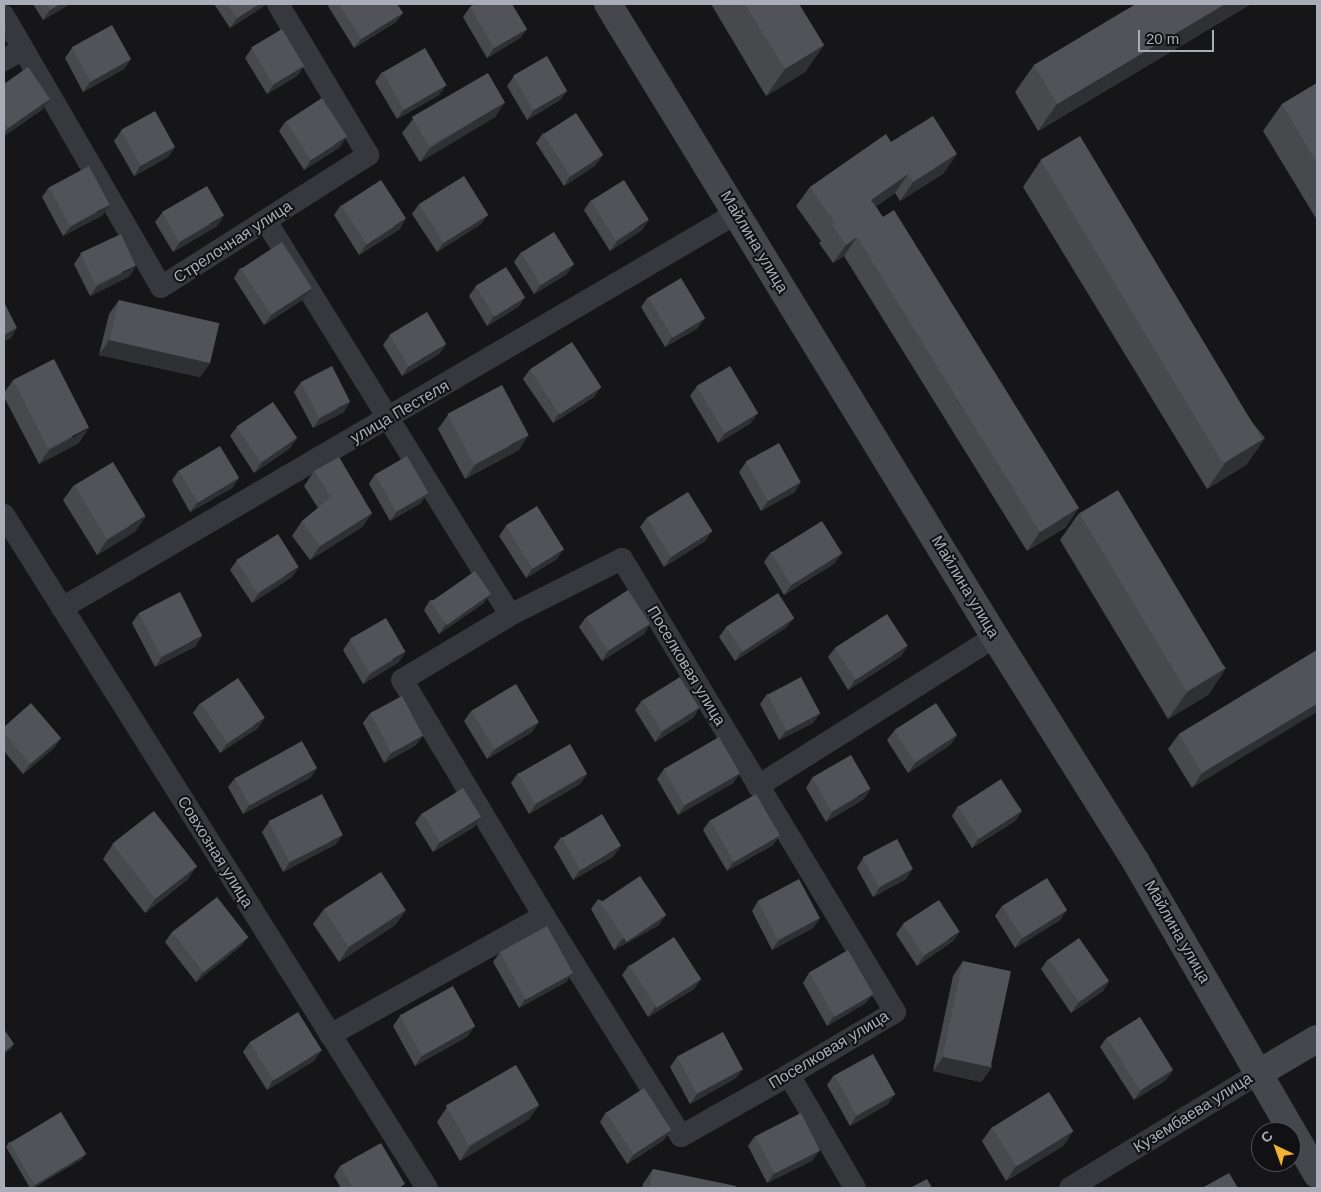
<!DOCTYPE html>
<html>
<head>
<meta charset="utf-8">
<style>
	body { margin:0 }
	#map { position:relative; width:1321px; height:1192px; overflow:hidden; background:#161618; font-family:Helvetica,sans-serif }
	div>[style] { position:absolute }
	.street>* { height:22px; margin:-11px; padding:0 11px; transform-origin:11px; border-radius:11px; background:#37383d }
	.secondary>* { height:28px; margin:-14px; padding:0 14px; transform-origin:14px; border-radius:14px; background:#45474d }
	.wall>* { inset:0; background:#47494d }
	.shaded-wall>* { inset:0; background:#2f3033 }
	.building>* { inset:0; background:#525359; transform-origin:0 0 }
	span { translate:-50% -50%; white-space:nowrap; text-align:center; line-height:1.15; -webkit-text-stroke:4px #111113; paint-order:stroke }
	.street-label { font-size:16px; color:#a8adb8 }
	.frame { position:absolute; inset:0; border:5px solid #a8adb8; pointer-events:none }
	.north { position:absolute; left:1251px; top:1122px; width:50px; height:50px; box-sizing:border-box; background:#111113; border:1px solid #4d4f55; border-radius:50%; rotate:318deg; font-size:14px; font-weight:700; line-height:20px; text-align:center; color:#a8adb8 }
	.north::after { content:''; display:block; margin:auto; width:18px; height:22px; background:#f2b134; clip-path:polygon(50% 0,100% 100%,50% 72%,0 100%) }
	.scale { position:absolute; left:1138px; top:30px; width:76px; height:22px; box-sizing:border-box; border:2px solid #a8adb8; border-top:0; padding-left:6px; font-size:15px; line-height:18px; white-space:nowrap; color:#a8adb8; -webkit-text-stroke:4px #111113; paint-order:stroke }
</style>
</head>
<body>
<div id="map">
	<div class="street">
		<i style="left:4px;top:16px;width:313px;rotate:59.9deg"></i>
		<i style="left:161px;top:287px;width:246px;rotate:-32.5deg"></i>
		<i style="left:368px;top:155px;width:176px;rotate:-120.8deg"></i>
		<i style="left:4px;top:60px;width:22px;rotate:-30deg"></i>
		<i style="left:266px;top:221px;width:463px;rotate:58.2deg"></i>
		<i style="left:4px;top:515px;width:795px;rotate:57.85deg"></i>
		<i style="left:622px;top:559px;width:529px;rotate:58.92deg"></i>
		<i style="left:895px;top:1012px;width:123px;rotate:149.3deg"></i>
		<i style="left:789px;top:1075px;width:124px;rotate:150.5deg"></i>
		<i style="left:681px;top:1136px;width:259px;rotate:-121.9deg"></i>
		<i style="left:544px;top:916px;width:275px;rotate:-121deg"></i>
		<i style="left:402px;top:680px;width:126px;rotate:-31deg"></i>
		<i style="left:510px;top:615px;width:125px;rotate:-26.6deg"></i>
		<i style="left:62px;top:608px;width:782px;rotate:-30.34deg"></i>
		<i style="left:758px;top:786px;width:280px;rotate:-32.2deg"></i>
		<i style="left:330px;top:1035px;width:245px;rotate:-29.1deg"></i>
		<i style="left:789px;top:1075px;width:131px;rotate:59.7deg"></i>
		<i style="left:1070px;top:1188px;width:221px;rotate:-31.3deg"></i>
	</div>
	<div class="secondary">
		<i style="left:608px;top:4px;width:742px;rotate:58.56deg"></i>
		<i style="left:995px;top:637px;width:266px;rotate:57.9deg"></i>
		<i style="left:1136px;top:862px;width:361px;rotate:59.9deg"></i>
		<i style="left:1259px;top:1073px;width:67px;rotate:-30.4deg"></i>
	</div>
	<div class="wall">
		<i style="clip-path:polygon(33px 4px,70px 4px,43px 20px)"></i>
		<i style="clip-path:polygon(214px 4px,267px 4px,230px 28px)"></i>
		<i style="clip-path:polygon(329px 4px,397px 4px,403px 13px,396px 22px,354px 48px,328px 6px)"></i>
		<i style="clip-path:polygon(711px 4px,799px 4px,824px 45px,805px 72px,766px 96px)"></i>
		<i style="clip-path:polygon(1136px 4px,1251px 4px,1038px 131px,1015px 92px,1034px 65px)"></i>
		<i style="clip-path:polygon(470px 7px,527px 29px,520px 38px,487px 58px,463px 17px)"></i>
		<i style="clip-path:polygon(72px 48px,131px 59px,124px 69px,83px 92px,65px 58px)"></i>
		<i style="clip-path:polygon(252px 48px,304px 66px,297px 76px,267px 94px,245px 58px)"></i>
		<i style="clip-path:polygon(382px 72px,446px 85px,439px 95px,397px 119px,375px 82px)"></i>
		<i style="clip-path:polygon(514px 76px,567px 91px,560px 100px,527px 120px,507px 86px)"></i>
		<i style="clip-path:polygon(1317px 83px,1317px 220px,1263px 131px,1282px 104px)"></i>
		<i style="clip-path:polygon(4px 84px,43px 109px,4px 136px)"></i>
		<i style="clip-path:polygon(505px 102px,495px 117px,420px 162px,402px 133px,413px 119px)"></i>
		<i style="clip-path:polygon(286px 121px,340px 147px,304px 170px,279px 131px)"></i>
		<i style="clip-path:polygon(121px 131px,175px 147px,168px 157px,134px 176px,114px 141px)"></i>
		<i style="clip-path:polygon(543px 133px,596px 165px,564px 186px,536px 143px)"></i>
		<i style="clip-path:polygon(891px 142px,944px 173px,900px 201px,895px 193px,876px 206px,1066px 527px,1027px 551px,844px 256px,833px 263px,819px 243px,821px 241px,796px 206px,810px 187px)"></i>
		<i style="clip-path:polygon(1041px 160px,1265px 438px,1246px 465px,1207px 489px,1023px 187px)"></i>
		<i style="clip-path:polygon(49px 187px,103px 215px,63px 236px,42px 197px)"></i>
		<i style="clip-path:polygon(591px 200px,642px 230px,610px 251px,584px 210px)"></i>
		<i style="clip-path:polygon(419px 204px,481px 224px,437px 252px,412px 214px)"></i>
		<i style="clip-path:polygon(341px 205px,400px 229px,359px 255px,334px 215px)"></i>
		<i style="clip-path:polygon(162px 213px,217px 226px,173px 252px,155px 222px)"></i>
		<i style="clip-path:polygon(521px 252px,567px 274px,534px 294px,514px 262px)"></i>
		<i style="clip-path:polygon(81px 254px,130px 276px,90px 296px,74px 264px)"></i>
		<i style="clip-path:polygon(240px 268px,312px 288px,305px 298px,264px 325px,234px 278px)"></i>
		<i style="clip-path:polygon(476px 286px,525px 297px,518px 307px,487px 326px,469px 296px)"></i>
		<i style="clip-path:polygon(648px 297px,698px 328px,665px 347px,641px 307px)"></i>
		<i style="clip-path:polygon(119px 300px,210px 363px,200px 377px,99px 355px,109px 314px)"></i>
		<i style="clip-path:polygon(390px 335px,446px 344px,439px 354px,402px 376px,383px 345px)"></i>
		<i style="clip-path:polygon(530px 369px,601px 387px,594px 397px,553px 423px,523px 379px)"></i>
		<i style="clip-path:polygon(13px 380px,79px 443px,39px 464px,4px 397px,4px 393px)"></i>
		<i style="clip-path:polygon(301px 382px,344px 412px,313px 428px,294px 392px)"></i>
		<i style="clip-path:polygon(697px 386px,751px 423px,718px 443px,690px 396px)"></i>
		<i style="clip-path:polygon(448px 415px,519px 450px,465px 479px,438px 429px)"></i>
		<i style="clip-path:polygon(237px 427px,297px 438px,290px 448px,254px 473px,230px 436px)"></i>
		<i style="clip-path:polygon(746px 462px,795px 492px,761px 511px,739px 472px)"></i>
		<i style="clip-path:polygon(179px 470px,239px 478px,232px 488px,190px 512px,172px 480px)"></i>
		<i style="clip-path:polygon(314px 471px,372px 513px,362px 527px,310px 560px,292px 536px,302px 521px,318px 508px,304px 486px)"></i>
		<i style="clip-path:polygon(375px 474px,421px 503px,390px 521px,369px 484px)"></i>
		<i style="clip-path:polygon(74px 485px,136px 531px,97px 555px,63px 500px)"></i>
		<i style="clip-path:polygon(1079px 513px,1226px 668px,1208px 695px,1168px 719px,1060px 540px)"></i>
		<i style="clip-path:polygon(647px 518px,712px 531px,705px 541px,664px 567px,640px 527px)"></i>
		<i style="clip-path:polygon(506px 526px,557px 559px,526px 578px,499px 536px)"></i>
		<i style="clip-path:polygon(771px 552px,835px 563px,784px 595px,764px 562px)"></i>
		<i style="clip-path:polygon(237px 560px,292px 577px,252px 603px,230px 570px)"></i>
		<i style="clip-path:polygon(430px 600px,484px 603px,439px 634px,424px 610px)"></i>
		<i style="clip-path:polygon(139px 613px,196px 646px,155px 667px,132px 623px)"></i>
		<i style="clip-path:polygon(586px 617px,650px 624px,644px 634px,602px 661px,579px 627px)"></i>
		<i style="clip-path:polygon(726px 627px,787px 627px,735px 661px,719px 637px)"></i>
		<i style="clip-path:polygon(350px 640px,399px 662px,363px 684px,343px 650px)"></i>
		<i style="clip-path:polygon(835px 648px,901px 656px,848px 690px,828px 657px)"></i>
		<i style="clip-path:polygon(1317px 650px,1192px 788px,1168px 749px,1179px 734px)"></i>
		<i style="clip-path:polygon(767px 694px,820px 713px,813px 723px,779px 740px,760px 704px)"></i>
		<i style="clip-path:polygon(642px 700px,699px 708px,693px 718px,655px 742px,635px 710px)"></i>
		<i style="clip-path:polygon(200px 703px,258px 728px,220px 753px,193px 713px)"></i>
		<i style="clip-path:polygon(471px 711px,539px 722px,532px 732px,487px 759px,464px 721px)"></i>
		<i style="clip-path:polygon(370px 713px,416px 745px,384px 763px,363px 723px)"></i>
		<i style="clip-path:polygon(4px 727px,61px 738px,54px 748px,23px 774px,4px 751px)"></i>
		<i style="clip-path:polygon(894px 731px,957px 735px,950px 745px,908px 773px,887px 740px)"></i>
		<i style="clip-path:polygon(317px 768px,310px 778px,243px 814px,228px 787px,235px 778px)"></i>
		<i style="clip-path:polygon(664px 769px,740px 773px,733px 783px,678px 815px,657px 779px)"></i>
		<i style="clip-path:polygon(518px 773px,587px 774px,580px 784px,529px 814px,511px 783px)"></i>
		<i style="clip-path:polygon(812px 778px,864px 799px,826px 822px,806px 788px)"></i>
		<i style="clip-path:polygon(958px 806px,1022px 811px,1015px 821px,972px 848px,952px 816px)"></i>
		<i style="clip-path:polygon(422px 813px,481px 817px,474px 827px,433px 852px,415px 823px)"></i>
		<i style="clip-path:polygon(710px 820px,780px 835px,773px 845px,727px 871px,703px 830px)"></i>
		<i style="clip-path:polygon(269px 822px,336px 844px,283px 872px,262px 832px)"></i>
		<i style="clip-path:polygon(561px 837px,614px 856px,573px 880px,554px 847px)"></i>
		<i style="clip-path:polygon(113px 844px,197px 866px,187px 880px,145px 913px,103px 859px)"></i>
		<i style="clip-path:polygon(863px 858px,906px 879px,873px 897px,857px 868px)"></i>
		<i style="clip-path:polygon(598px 899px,659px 925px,614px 950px,591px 909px)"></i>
		<i style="clip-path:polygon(758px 901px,820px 918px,813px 928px,772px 950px,752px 911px)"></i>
		<i style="clip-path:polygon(1002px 906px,1060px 920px,1015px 948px,995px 916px)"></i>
		<i style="clip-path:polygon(324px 909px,406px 910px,395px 925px,339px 962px,313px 924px)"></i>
		<i style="clip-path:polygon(903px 924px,953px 941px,917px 966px,896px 934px)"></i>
		<i style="clip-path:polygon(172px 932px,248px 937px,241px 946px,196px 982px,165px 942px)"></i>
		<i style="clip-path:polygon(500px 952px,566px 982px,519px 1008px,493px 962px)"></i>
		<i style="clip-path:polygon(1048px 959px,1109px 981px,1103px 991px,1071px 1013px,1041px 969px)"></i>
		<i style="clip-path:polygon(963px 961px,992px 1067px,981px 1082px,933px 1071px,953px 976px)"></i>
		<i style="clip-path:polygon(629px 965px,701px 979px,694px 989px,648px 1017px,622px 975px)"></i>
		<i style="clip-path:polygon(809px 973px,866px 1003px,827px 1026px,803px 983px)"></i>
		<i style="clip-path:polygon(400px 1016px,468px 1036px,415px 1066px,393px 1026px)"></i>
		<i style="clip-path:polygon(1107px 1037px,1173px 1070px,1166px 1080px,1134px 1100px,1100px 1047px)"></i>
		<i style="clip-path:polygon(250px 1042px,315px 1060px,267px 1090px,243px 1052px)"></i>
		<i style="clip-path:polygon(677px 1057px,743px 1069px,736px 1078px,690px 1104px,670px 1067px)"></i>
		<i style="clip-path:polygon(834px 1075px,895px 1094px,888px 1104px,850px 1126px,827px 1085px)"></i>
		<i style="clip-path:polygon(539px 1105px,529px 1119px,460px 1161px,437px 1122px,447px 1107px)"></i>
		<i style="clip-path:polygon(606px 1112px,671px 1130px,664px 1140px,627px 1164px,600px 1122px)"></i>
		<i style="clip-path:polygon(992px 1127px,1073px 1131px,1063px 1146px,1006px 1181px,982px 1141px)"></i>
		<i style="clip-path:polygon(755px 1136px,813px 1160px,767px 1183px,748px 1146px)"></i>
		<i style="clip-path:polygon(9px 1142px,82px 1159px,33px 1188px,30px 1188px,6px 1147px)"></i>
		<i style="clip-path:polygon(340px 1166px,403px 1188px,341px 1188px,334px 1176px)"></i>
		<i style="clip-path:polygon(653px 1169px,735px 1188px,642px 1188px,643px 1184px)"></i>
	</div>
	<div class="shaded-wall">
		<i style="clip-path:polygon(60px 4px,70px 4px,43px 20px,50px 10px)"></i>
		<i style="clip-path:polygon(259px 4px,267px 4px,230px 28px,237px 18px)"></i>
		<i style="clip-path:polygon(1225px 4px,1251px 4px,1038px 131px,1057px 104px)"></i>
		<i style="clip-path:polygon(403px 13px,396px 22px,354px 48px,361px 39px)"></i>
		<i style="clip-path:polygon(527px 29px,520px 38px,487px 58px,494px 48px)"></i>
		<i style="clip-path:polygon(824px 45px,805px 72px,766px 96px,785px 69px)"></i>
		<i style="clip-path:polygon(131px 59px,124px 69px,83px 92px,90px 82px)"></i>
		<i style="clip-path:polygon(304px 66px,297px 76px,267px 94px,274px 84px)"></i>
		<i style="clip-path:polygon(446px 85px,439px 95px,397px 119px,404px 109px)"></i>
		<i style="clip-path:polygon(567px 91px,560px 100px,527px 120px,534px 110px)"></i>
		<i style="clip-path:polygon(50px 99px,43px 109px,4px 136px,4px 134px,8px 128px)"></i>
		<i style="clip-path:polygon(505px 102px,495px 117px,420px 162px,430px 148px)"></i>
		<i style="clip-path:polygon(347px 137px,340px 147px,304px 170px,311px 160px)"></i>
		<i style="clip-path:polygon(175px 147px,168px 157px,134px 176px,140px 166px)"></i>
		<i style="clip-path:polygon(957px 154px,944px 173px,900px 201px,913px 182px)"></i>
		<i style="clip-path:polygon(603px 155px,596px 165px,564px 186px,570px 176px)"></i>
		<i style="clip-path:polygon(908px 174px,895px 193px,858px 219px,871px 200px)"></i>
		<i style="clip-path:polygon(110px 205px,103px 215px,63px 236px,70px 227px)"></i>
		<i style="clip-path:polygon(488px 215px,481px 224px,437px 252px,444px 242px)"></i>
		<i style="clip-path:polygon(224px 216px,217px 226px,173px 252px,180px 242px)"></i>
		<i style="clip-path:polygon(406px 219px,400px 229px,359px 255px,366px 245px)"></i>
		<i style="clip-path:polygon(649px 220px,642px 230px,610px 251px,617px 241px)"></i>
		<i style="clip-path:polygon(857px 237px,844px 256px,833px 263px,846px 245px)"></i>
		<i style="clip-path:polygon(574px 264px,567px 274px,534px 294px,541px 284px)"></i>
		<i style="clip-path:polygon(136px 266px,130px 276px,90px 296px,97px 286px)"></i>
		<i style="clip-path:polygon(312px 288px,305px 298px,264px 325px,271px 315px)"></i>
		<i style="clip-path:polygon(525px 297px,518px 307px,487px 326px,494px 316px)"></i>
		<i style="clip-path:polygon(705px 318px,698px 328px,665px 347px,672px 337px)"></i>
		<i style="clip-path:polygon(17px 328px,11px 338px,4px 342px,4px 335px)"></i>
		<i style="clip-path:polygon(109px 340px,210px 363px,200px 377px,99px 355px)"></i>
		<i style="clip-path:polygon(446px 344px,439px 354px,402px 376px,409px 366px)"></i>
		<i style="clip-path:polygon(601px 387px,594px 397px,553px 423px,559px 413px)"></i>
		<i style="clip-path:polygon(350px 402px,344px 412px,313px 428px,320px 418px)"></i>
		<i style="clip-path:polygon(758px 413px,751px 423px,718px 443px,725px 433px)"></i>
		<i style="clip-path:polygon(89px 428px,79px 443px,39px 464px,49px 450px)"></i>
		<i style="clip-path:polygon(529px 435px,519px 450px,465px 479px,475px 465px)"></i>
		<i style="clip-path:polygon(297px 438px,290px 448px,254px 473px,261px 463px)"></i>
		<i style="clip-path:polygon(1265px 438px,1246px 465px,1207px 489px,1226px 462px)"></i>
		<i style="clip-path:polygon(239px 478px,232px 488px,190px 512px,197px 503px)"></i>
		<i style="clip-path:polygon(801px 482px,795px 492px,761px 511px,768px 501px)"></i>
		<i style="clip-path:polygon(428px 493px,421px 503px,390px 521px,397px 511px)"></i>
		<i style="clip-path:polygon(1079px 508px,1066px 527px,1027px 551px,1040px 532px)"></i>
		<i style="clip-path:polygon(372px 513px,362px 527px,310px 560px,320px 546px)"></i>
		<i style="clip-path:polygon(146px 516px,136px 531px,97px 555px,107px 540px)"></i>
		<i style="clip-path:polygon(712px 531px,705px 541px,664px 567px,671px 557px)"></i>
		<i style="clip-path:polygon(564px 549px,557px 559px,526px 578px,532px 569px)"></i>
		<i style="clip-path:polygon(842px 553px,835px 563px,784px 595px,791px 585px)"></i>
		<i style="clip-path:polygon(299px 567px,292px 577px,252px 603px,259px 593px)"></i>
		<i style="clip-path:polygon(491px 594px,484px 603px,439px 634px,446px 624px)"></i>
		<i style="clip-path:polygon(794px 618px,787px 627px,735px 661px,742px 651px)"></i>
		<i style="clip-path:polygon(650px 624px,644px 634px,602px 661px,608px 651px)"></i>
		<i style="clip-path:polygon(202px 636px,196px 646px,155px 667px,162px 657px)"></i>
		<i style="clip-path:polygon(908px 646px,901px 656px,848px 690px,855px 680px)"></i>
		<i style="clip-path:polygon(406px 652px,399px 662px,363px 684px,370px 674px)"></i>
		<i style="clip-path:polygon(1226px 668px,1208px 695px,1168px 719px,1187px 692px)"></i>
		<i style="clip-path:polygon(1317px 704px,1317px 712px,1192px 788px,1202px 773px)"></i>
		<i style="clip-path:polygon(699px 708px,693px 718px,655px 742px,662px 732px)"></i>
		<i style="clip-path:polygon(820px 713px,813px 723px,779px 740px,786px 731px)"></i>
		<i style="clip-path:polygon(265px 718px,258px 728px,220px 753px,227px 744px)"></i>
		<i style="clip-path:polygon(539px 722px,532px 732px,487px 759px,494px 750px)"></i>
		<i style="clip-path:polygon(957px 735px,950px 745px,908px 773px,915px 763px)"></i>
		<i style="clip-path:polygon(423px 736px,416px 745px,384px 763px,391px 753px)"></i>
		<i style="clip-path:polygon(61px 738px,54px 748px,23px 774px,30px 764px)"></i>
		<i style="clip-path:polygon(317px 768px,310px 778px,243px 814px,250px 804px)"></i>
		<i style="clip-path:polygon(740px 773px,733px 783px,678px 815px,685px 805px)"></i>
		<i style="clip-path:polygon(587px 774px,580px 784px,529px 814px,536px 804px)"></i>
		<i style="clip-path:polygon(871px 789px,864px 799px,826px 822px,832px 812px)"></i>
		<i style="clip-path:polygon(1022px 811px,1015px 821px,972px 848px,979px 838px)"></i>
		<i style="clip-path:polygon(481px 817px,474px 827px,433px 852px,440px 842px)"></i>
		<i style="clip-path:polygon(343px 835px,336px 844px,283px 872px,290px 862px)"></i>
		<i style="clip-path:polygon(780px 835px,773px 845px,727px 871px,734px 861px)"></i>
		<i style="clip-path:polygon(621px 846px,614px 856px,573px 880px,580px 870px)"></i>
		<i style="clip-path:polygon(197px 866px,187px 880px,145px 913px,155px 899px)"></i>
		<i style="clip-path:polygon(913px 869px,906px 879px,873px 897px,880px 887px)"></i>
		<i style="clip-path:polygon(406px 910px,395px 925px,339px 962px,349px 947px)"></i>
		<i style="clip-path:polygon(1067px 910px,1060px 920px,1015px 948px,1022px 938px)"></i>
		<i style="clip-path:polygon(666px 915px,659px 925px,614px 950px,621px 940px)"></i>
		<i style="clip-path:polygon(820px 918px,813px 928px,772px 950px,779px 940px)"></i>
		<i style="clip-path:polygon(960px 932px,953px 941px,917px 966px,924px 956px)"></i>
		<i style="clip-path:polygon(248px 937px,241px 946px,196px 982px,203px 972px)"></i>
		<i style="clip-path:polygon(573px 973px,566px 982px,519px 1008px,525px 999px)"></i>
		<i style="clip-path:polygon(701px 979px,694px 989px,648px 1017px,655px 1007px)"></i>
		<i style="clip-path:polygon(1109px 981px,1103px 991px,1071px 1013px,1078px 1003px)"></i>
		<i style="clip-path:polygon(873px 994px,866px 1003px,827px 1026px,834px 1016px)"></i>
		<i style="clip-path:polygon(475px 1026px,468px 1036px,415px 1066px,422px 1056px)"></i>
		<i style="clip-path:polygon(14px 1044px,11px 1049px,4px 1054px,4px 1052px)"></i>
		<i style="clip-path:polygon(322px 1050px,315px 1060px,267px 1090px,273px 1080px)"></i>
		<i style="clip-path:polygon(943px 1057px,992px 1067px,981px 1082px,933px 1071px)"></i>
		<i style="clip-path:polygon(743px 1069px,736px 1078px,690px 1104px,697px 1094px)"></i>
		<i style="clip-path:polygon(1173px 1070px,1166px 1080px,1134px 1100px,1141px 1090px)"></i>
		<i style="clip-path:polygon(895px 1094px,888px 1104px,850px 1126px,856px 1116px)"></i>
		<i style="clip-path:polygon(539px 1105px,529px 1119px,460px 1161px,470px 1146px)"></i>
		<i style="clip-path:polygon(671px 1130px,664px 1140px,627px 1164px,634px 1154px)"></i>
		<i style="clip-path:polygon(1073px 1131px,1063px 1146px,1006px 1181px,1016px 1166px)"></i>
		<i style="clip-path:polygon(820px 1150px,813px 1160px,767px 1183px,774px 1173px)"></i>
		<i style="clip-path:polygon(86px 1154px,82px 1159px,32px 1188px,35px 1184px)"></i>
	</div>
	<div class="building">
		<i style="clip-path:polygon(46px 4px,60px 4px,50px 10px)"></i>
		<i style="clip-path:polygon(227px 4px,259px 4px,237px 18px)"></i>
		<i style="clip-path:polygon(339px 4px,397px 4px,403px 13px,361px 39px)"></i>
		<i style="clip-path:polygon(475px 4px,512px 4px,527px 29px,494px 48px,470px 7px)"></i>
		<i style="clip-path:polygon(745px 4px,799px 4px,824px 45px,785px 69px)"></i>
		<i style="clip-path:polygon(1136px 4px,1225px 4px,1057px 104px,1034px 65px)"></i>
		<i style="clip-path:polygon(4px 22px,6px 26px,4px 28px)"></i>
		<i style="left:112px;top:25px;width:39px;height:46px;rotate:61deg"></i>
		<i style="left:282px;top:29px;width:43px;height:36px;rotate:59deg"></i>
		<i style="left:425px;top:48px;width:43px;height:49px;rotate:60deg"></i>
		<i style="left:547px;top:56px;width:40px;height:39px;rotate:60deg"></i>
		<i style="clip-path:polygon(28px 67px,50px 99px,8px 128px,4px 122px,4px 84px)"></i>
		<i style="left:488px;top:73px;width:34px;height:88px;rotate:60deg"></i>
		<i style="clip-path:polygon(1317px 83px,1317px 163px,1282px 104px)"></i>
		<i style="left:322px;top:98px;width:46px;height:43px;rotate:57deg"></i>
		<i style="left:155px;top:111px;width:41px;height:39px;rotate:61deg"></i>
		<i style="left:576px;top:113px;width:50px;height:39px;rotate:57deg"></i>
		<i style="clip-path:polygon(933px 116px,957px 154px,913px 182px,908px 174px,871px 200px,883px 217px,894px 210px,1079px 508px,1040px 532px,857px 237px,846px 245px,832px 224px,835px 223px,810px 187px,886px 134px,891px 142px)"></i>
		<i style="left:1080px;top:136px;width:354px;height:46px;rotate:59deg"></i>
		<i style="left:89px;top:166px;width:44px;height:45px;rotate:62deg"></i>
		<i style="left:464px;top:176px;width:46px;height:53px;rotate:58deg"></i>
		<i style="left:381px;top:180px;width:46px;height:47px;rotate:57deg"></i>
		<i style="left:624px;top:180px;width:47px;height:39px;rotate:58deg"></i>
		<i style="left:207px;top:186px;width:34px;height:52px;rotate:60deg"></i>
		<i style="left:554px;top:232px;width:38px;height:39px;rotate:58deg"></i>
		<i style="left:121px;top:234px;width:35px;height:45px;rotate:65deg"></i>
		<i style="left:282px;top:242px;width:55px;height:49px;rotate:57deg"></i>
		<i style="left:506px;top:267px;width:36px;height:36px;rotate:58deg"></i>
		<i style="left:681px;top:278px;width:47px;height:38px;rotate:59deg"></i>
		<i style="left:119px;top:300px;width:103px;height:41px;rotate:13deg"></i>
		<i style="clip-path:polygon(4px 302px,17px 328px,4px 335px)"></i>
		<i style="left:427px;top:312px;width:37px;height:44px;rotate:59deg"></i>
		<i style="left:572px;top:342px;width:54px;height:50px;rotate:57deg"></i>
		<i style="left:54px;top:359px;width:77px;height:46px;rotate:63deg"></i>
		<i style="left:332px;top:366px;width:40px;height:35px;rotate:63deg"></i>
		<i style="left:730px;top:366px;width:55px;height:39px;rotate:59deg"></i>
		<i style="left:502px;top:385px;width:57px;height:62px;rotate:62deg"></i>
		<i style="left:273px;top:402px;width:43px;height:44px;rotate:56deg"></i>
		<i style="left:779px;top:443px;width:45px;height:38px;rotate:61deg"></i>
		<i style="left:220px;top:446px;width:37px;height:48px;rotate:59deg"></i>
		<i style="left:407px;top:456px;width:43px;height:37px;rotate:60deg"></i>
		<i style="clip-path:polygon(339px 457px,372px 513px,320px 546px,302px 521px,331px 497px,314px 471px)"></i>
		<i style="left:113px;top:462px;width:63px;height:45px;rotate:59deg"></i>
		<i style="left:1118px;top:490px;width:208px;height:45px;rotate:59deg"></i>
		<i style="left:688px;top:492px;width:46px;height:49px;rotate:58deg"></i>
		<i style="left:537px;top:506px;width:51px;height:37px;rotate:58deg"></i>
		<i style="left:822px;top:521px;width:38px;height:60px;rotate:58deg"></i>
		<i style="left:278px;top:534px;width:39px;height:49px;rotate:58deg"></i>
		<i style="left:475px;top:571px;width:28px;height:54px;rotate:55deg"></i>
		<i style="left:628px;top:590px;width:40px;height:50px;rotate:57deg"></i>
		<i style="left:180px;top:592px;width:49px;height:46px;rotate:63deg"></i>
		<i style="left:778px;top:593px;width:30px;height:62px;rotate:57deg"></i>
		<i style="left:887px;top:614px;width:38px;height:62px;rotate:57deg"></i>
		<i style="left:386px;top:618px;width:39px;height:42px;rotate:60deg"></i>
		<i style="clip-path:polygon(1317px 650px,1317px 704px,1202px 773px,1179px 734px)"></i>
		<i style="left:680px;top:677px;width:36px;height:44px;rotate:58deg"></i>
		<i style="left:801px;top:677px;width:41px;height:38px;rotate:62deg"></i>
		<i style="left:238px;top:678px;width:48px;height:45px;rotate:56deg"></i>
		<i style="left:516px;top:684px;width:44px;height:52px;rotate:59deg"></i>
		<i style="left:402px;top:696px;width:45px;height:36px;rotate:62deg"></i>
		<i style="clip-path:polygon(31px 703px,61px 738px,30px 764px,4px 733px,4px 727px)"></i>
		<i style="left:936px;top:703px;width:38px;height:50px;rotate:57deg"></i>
		<i style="left:719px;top:737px;width:42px;height:64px;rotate:60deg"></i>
		<i style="left:302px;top:741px;width:31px;height:77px;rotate:61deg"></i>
		<i style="left:570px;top:744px;width:34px;height:60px;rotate:60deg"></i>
		<i style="left:851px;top:755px;width:39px;height:45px;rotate:60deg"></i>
		<i style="left:1001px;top:779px;width:38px;height:51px;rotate:57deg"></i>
		<i style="left:463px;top:788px;width:34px;height:48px;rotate:58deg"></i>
		<i style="left:322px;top:794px;width:46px;height:60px;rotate:63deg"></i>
		<i style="left:756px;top:794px;width:48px;height:53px;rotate:60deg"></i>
		<i style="left:154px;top:811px;width:70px;height:53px;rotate:52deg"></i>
		<i style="left:602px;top:814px;width:37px;height:47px;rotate:59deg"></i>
		<i style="left:897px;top:839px;width:34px;height:39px;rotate:62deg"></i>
		<i style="left:381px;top:872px;width:45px;height:68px;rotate:57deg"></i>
		<i style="left:640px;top:876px;width:47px;height:48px;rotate:56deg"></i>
		<i style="left:1047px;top:878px;width:38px;height:53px;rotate:58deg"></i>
		<i style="left:799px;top:879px;width:44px;height:47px;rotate:62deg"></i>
		<i style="left:217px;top:897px;width:51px;height:57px;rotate:52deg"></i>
		<i style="left:939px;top:900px;width:38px;height:43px;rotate:57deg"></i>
		<i style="left:547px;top:926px;width:54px;height:54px;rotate:61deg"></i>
		<i style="left:674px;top:937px;width:50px;height:53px;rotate:57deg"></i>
		<i style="left:1079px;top:938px;width:52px;height:37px;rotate:55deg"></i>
		<i style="left:848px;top:950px;width:51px;height:45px;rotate:60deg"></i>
		<i style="left:963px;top:961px;width:49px;height:98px;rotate:12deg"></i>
		<i style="left:453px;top:986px;width:46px;height:61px;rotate:61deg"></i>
		<i style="left:298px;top:1012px;width:45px;height:57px;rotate:58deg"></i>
		<i style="left:1140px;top:1017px;width:62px;height:39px;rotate:58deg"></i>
		<i style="clip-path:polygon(4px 1029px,14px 1044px,4px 1052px)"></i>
		<i style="left:723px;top:1032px;width:42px;height:52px;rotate:62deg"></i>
		<i style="left:873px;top:1054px;width:46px;height:44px;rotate:61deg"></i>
		<i style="left:516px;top:1065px;width:46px;height:81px;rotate:60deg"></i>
		<i style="left:644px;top:1088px;width:50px;height:45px;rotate:57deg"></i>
		<i style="left:1049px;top:1092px;width:46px;height:67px;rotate:58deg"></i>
		<i style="left:61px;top:1112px;width:49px;height:60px;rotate:59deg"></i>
		<i style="left:801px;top:1113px;width:42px;height:51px;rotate:63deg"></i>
		<i style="clip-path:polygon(381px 1143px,405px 1184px,399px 1188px,353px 1188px,340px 1166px)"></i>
		<i style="clip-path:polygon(653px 1169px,736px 1186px,735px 1188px,649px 1188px)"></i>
		<i style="clip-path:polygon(1229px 1173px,1238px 1188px,1202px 1188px)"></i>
		<i style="clip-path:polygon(927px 1179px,932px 1188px,910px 1188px)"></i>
	</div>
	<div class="street-label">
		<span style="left:233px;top:242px;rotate:-33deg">Стрелочная улица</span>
		<span style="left:754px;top:242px;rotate:59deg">Майлина улица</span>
		<span style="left:400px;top:412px;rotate:-30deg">улица Пестеля</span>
		<span style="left:965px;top:587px;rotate:59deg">Майлина улица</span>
		<span style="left:686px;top:666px;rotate:59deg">Поселковая улица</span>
		<span style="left:215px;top:852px;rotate:58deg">Совхозная улица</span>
		<span style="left:1177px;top:932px;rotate:60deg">Майлина улица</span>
		<span style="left:829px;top:1050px;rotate:-31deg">Поселковая улица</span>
		<span style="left:1193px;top:1113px;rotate:-32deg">Кузембаева улица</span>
	</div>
	<div class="frame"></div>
	<div class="north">С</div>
	<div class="scale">20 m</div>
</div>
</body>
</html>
